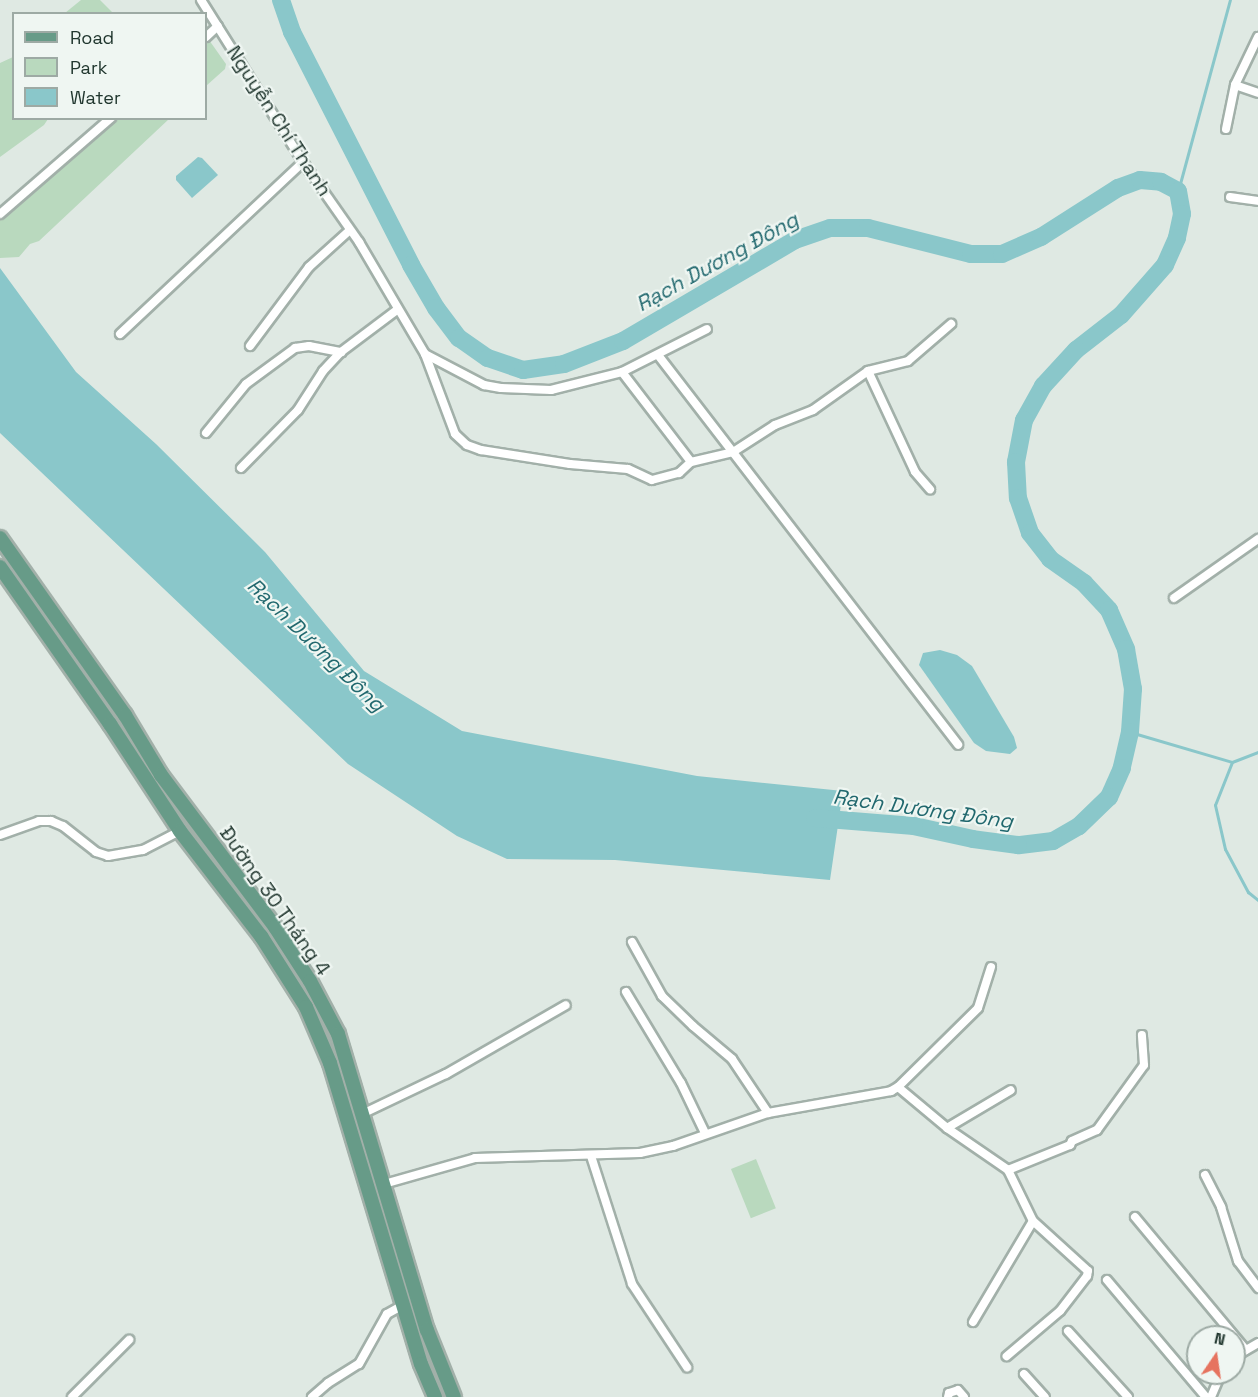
<!DOCTYPE html>
<html>
<head>
<meta charset="utf-8">
<style>
	body { margin:0 }
	#map { position:relative; width:1258px; height:1397px; overflow:hidden; background:#dfe9e3; font-family:"Space Grotesk",sans-serif }
	div>[style] { position:absolute }
	.green>* { inset:0; background:#b9d9be; transform-origin:0 0 }
	.water>* { inset:0; background:#8ac7ca }
	.stream>* { height:3px; margin:-1.5px; padding:0 1.5px; transform-origin:1.5px; border-radius:1.5px; background:#8ac7ca }
	.river>* { height:18px; margin:-9px; padding:0 9px; transform-origin:9px; border-radius:9px; background:#8ac7ca }
	.roads { filter:drop-shadow(2px 0 #a2b0a9) drop-shadow(-2px 0 #a2b0a9) drop-shadow(0 2px #a2b0a9) drop-shadow(0 -2px #a2b0a9) }
	.minor>* { height:8px; margin:-4px; padding:0 4px; transform-origin:4px; border-radius:4px; background:#fff }
	.primary>* { height:14px; margin:-7px; padding:0 7px; transform-origin:7px; border-radius:7px; background:#679b88 }
	span { translate:-50% -50%; white-space:nowrap; text-align:center; line-height:1.15; -webkit-text-stroke:4.5px #eff6f2; paint-order:stroke }
	.street-label { font-size:20px; color:#21372f }
	.water-label { font-size:21px; color:#21686e; font-style:italic }
	.legend { position:absolute; left:12px; top:12px; width:195px; height:108px; box-sizing:border-box; background:#eff6f2; border:2px solid #9daaa4; margin:0; padding:8px 10px; list-style:none; font-size:18px; color:#21372f }
	.legend li { display:flex; align-items:center; gap:12px; height:30px }
	.legend b { width:30px; border:2px solid #9daaa4 }
	.north { position:absolute; left:1186px; top:1325px; width:60px; height:60px; box-sizing:border-box; background:#eff6f2; border:2px solid #9daaa4; border-radius:50%; rotate:13deg; font-size:16px; font-weight:700; line-height:24px; text-align:center; color:#21372f }
	.north::after { content:''; display:block; margin:auto; width:21px; height:27px; background:#e6735f; clip-path:polygon(50% 0,100% 100%,50% 72%,0 100%) }
</style>
</head>
<body>
<div id="map">
	<div class="green">
		<i style="clip-path:polygon(81px 0,100px 0,113px 13px,65px 13px)"></i>
		<i style="clip-path:polygon(206px 38px,209px 40px,226px 64px,225px 69px,206px 86px)"></i>
		<i style="clip-path:polygon(13px 57px,14px 118px,48px 119px,44px 125px,0 157px,0 63px)"></i>
		<i style="clip-path:polygon(114px 119px,169px 119px,39px 241px,30px 244px,19px 257px,0 258px,0 219px)"></i>
		<i style="left:756px;top:1159px;width:53px;height:27px;rotate:68deg"></i>
	</div>
	<div class="water">
		<i style="clip-path:polygon(198px 157px,202px 158px,218px 175px,192px 198px,176px 180px,176px 176px)"></i>
		<i style="clip-path:polygon(0 268px,76px 372px,156px 444px,265px 552px,364px 671px,462px 731px,697px 776px,843px 791px,830px 880px,615px 860px,507px 859px,457px 836px,348px 764px,0 433px)"></i>
		<i style="clip-path:polygon(940px 650px,957px 655px,972px 666px,1014px 737px,1017px 748px,1010px 754px,986px 751px,974px 743px,919px 665px,923px 653px)"></i>
	</div>
	<div class="stream">
		<i style="left:1178px;top:191px;width:198px;rotate:-74.8deg"></i>
		<i style="left:1130px;top:732px;width:106px;rotate:16.4deg"></i>
		<i style="left:1232px;top:762px;width:28px;rotate:-21deg"></i>
		<i style="left:1232px;top:762px;width:46px;rotate:111.6deg"></i>
		<i style="left:1215px;top:805px;width:45px;rotate:77.2deg"></i>
		<i style="left:1225px;top:849px;width:49px;rotate:61.9deg"></i>
		<i style="left:1248px;top:892px;width:13px;rotate:39deg"></i>
	</div>
	<div class="river">
		<i style="left:281px;top:0;width:34px;rotate:71deg"></i>
		<i style="left:292px;top:32px;width:262px;rotate:62.9deg"></i>
		<i style="left:411px;top:265px;width:50px;rotate:59.8deg"></i>
		<i style="left:436px;top:308px;width:38px;rotate:53deg"></i>
		<i style="left:459px;top:338px;width:35px;rotate:35deg"></i>
		<i style="left:488px;top:358px;width:37px;rotate:19deg"></i>
		<i style="left:523px;top:370px;width:41px;rotate:-8.3deg"></i>
		<i style="left:564px;top:364px;width:63px;rotate:-21.3deg"></i>
		<i style="left:623px;top:341px;width:199px;rotate:-30.4deg"></i>
		<i style="left:795px;top:240px;width:37px;rotate:-19deg"></i>
		<i style="left:830px;top:228px;width:38px"></i>
		<i style="left:868px;top:228px;width:106px;rotate:14.2deg"></i>
		<i style="left:971px;top:254px;width:31px"></i>
		<i style="left:1002px;top:254px;width:43px;rotate:-23.6deg"></i>
		<i style="left:1041px;top:237px;width:91px;rotate:-32.5deg"></i>
		<i style="left:1118px;top:188px;width:23px;rotate:-20deg"></i>
		<i style="left:1140px;top:180px;width:21px;rotate:5deg"></i>
		<i style="left:1161px;top:182px;width:19px;rotate:28deg"></i>
		<i style="left:1178px;top:191px;width:23px;rotate:80deg"></i>
		<i style="left:1182px;top:214px;width:25px;rotate:102deg"></i>
		<i style="left:1177px;top:238px;width:30px;rotate:114deg"></i>
		<i style="left:1165px;top:265px;width:67px;rotate:131.3deg"></i>
		<i style="left:1121px;top:315px;width:57px;rotate:142.1deg"></i>
		<i style="left:1076px;top:350px;width:49px;rotate:132.5deg"></i>
		<i style="left:1043px;top:386px;width:39px;rotate:119deg"></i>
		<i style="left:1024px;top:420px;width:43px;rotate:100.8deg"></i>
		<i style="left:1016px;top:462px;width:36px;rotate:87deg"></i>
		<i style="left:1018px;top:498px;width:37px;rotate:71deg"></i>
		<i style="left:1030px;top:533px;width:33px;rotate:52deg"></i>
		<i style="left:1050px;top:559px;width:42px;rotate:35.2deg"></i>
		<i style="left:1084px;top:583px;width:37px;rotate:47deg"></i>
		<i style="left:1109px;top:610px;width:43px;rotate:66.4deg"></i>
		<i style="left:1126px;top:649px;width:41px;rotate:80.1deg"></i>
		<i style="left:1133px;top:689px;width:43px;rotate:94deg"></i>
		<i style="left:1130px;top:732px;width:37px;rotate:103deg"></i>
		<i style="left:1122px;top:768px;width:32px;rotate:114deg"></i>
		<i style="left:1109px;top:797px;width:42px;rotate:136deg"></i>
		<i style="left:1079px;top:826px;width:30px;rotate:150deg"></i>
		<i style="left:1053px;top:841px;width:35px;rotate:173deg"></i>
		<i style="left:1018px;top:845px;width:45px;rotate:-172.4deg"></i>
		<i style="left:973px;top:839px;width:60px;rotate:-167.6deg"></i>
		<i style="left:914px;top:826px;width:99px;rotate:-175.4deg"></i>
	</div>
	<div class="roads">
		<div class="minor">
			<i style="left:201px;top:0;width:191px;rotate:57.8deg"></i>
			<i style="left:303px;top:162px;width:98px;rotate:55deg"></i>
			<i style="left:359px;top:242px;width:130px;rotate:59.5deg"></i>
			<i style="left:425px;top:354px;width:67px;rotate:27.7deg"></i>
			<i style="left:484px;top:385px;width:17px;rotate:10deg"></i>
			<i style="left:501px;top:388px;width:50px;rotate:2.3deg"></i>
			<i style="left:551px;top:390px;width:73px;rotate:-14.2deg"></i>
			<i style="left:622px;top:372px;width:95px;rotate:-26.8deg"></i>
			<i style="left:206px;top:37px;width:16px;rotate:-43deg"></i>
			<i style="left:1258px;top:37px;width:53px;rotate:115.6deg"></i>
			<i style="left:1235px;top:85px;width:24px;rotate:19deg"></i>
			<i style="left:1226px;top:129px;width:45px;rotate:-78.4deg"></i>
			<i style="left:1230px;top:197px;width:28px;rotate:8deg"></i>
			<i style="left:0;top:214px;width:147px;rotate:-40.9deg"></i>
			<i style="left:120px;top:334px;width:251px;rotate:-43.2deg"></i>
			<i style="left:250px;top:346px;width:99px;rotate:-53.2deg"></i>
			<i style="left:309px;top:267px;width:55px;rotate:-42.1deg"></i>
			<i style="left:425px;top:354px;width:85px;rotate:69.4deg"></i>
			<i style="left:455px;top:434px;width:16px;rotate:43deg"></i>
			<i style="left:467px;top:445px;width:15px;rotate:20deg"></i>
			<i style="left:481px;top:450px;width:90px;rotate:8.9deg"></i>
			<i style="left:570px;top:464px;width:58px;rotate:4.9deg"></i>
			<i style="left:628px;top:469px;width:26px;rotate:25deg"></i>
			<i style="left:652px;top:480px;width:28px;rotate:-15deg"></i>
			<i style="left:679px;top:473px;width:16px;rotate:-43deg"></i>
			<i style="left:691px;top:462px;width:43px;rotate:-13.4deg"></i>
			<i style="left:733px;top:452px;width:50px;rotate:-32.7deg"></i>
			<i style="left:775px;top:425px;width:41px;rotate:-21.5deg"></i>
			<i style="left:813px;top:410px;width:67px;rotate:-35.3deg"></i>
			<i style="left:868px;top:371px;width:41px;rotate:-14deg"></i>
			<i style="left:908px;top:361px;width:57px;rotate:-40.7deg"></i>
			<i style="left:658px;top:355px;width:492px;rotate:52.4deg"></i>
			<i style="left:868px;top:371px;width:111px;rotate:65deg"></i>
			<i style="left:915px;top:472px;width:23px;rotate:49deg"></i>
			<i style="left:622px;top:372px;width:113px;rotate:52.5deg"></i>
			<i style="left:206px;top:433px;width:63px;rotate:-50.8deg"></i>
			<i style="left:246px;top:384px;width:61px;rotate:-36.3deg"></i>
			<i style="left:295px;top:348px;width:14px;rotate:-8deg"></i>
			<i style="left:309px;top:346px;width:33px;rotate:11deg"></i>
			<i style="left:241px;top:468px;width:81px;rotate:-45.5deg"></i>
			<i style="left:298px;top:410px;width:46px;rotate:-57.3deg"></i>
			<i style="left:323px;top:371px;width:26px;rotate:-47deg"></i>
			<i style="left:341px;top:352px;width:70px;rotate:-36.9deg"></i>
			<i style="left:1174px;top:598px;width:103px;rotate:-35.1deg"></i>
			<i style="left:0;top:835px;width:41px;rotate:-19.7deg"></i>
			<i style="left:39px;top:821px;width:12px"></i>
			<i style="left:51px;top:821px;width:13px;rotate:23deg"></i>
			<i style="left:63px;top:826px;width:42px;rotate:38.2deg"></i>
			<i style="left:96px;top:852px;width:13px;rotate:18deg"></i>
			<i style="left:108px;top:856px;width:36px;rotate:-10deg"></i>
			<i style="left:143px;top:850px;width:42px;rotate:-27.2deg"></i>
			<i style="left:632px;top:942px;width:62px;rotate:60.9deg"></i>
			<i style="left:662px;top:996px;width:43px;rotate:44.1deg"></i>
			<i style="left:693px;top:1026px;width:51px;rotate:40.2deg"></i>
			<i style="left:732px;top:1059px;width:65px;rotate:56.3deg"></i>
			<i style="left:626px;top:992px;width:106px;rotate:58.9deg"></i>
			<i style="left:681px;top:1083px;width:55px;rotate:64.4deg"></i>
			<i style="left:898px;top:1087px;width:64px;rotate:39.9deg"></i>
			<i style="left:947px;top:1128px;width:74px;rotate:34.5deg"></i>
			<i style="left:1008px;top:1170px;width:57px;rotate:63.9deg"></i>
			<i style="left:1033px;top:1221px;width:74px;rotate:42.3deg"></i>
			<i style="left:1088px;top:1271px;width:5px;rotate:101deg"></i>
			<i style="left:1087px;top:1276px;width:44px;rotate:127.6deg"></i>
			<i style="left:1060px;top:1311px;width:70px;rotate:139.7deg"></i>
			<i style="left:362px;top:1114px;width:93px;rotate:-25.5deg"></i>
			<i style="left:446px;top:1074px;width:138px;rotate:-29.9deg"></i>
			<i style="left:947px;top:1128px;width:74px;rotate:-30.7deg"></i>
			<i style="left:591px;top:1156px;width:134px;rotate:72.2deg"></i>
			<i style="left:632px;top:1284px;width:100px;rotate:56.5deg"></i>
			<i style="left:1008px;top:1170px;width:67px;rotate:-22deg"></i>
			<i style="left:1070px;top:1145px;width:4px;rotate:-63deg"></i>
			<i style="left:1072px;top:1141px;width:27px;rotate:-24deg"></i>
			<i style="left:1097px;top:1130px;width:80px;rotate:-54.1deg"></i>
			<i style="left:1144px;top:1065px;width:30px;rotate:-94deg"></i>
			<i style="left:1205px;top:1175px;width:36px;rotate:63deg"></i>
			<i style="left:1221px;top:1207px;width:57px;rotate:72.5deg"></i>
			<i style="left:1238px;top:1261px;width:34px;rotate:53deg"></i>
			<i style="left:384px;top:1184px;width:95px;rotate:-15.9deg"></i>
			<i style="left:475px;top:1158px;width:165px;rotate:-1.7deg"></i>
			<i style="left:640px;top:1153px;width:34px;rotate:-12deg"></i>
			<i style="left:673px;top:1146px;width:101px;rotate:-19.2deg"></i>
			<i style="left:768px;top:1113px;width:125px;rotate:-10.1deg"></i>
			<i style="left:891px;top:1091px;width:8px;rotate:-30deg"></i>
			<i style="left:898px;top:1087px;width:112px;rotate:-44.6deg"></i>
			<i style="left:978px;top:1008px;width:43px;rotate:-72.4deg"></i>
			<i style="left:1135px;top:1217px;width:173px;rotate:50.2deg"></i>
			<i style="left:1107px;top:1280px;width:153px;rotate:49.8deg"></i>
			<i style="left:973px;top:1322px;width:117px;rotate:-59.3deg"></i>
			<i style="left:1068px;top:1331px;width:89px;rotate:47.7deg"></i>
			<i style="left:1234px;top:1357px;width:28px;rotate:-30deg"></i>
			<i style="left:1024px;top:1374px;width:31px;rotate:48deg"></i>
			<i style="left:72px;top:1397px;width:81px;rotate:-45deg"></i>
			<i style="left:312px;top:1397px;width:21px;rotate:-41deg"></i>
			<i style="left:328px;top:1383px;width:36px;rotate:-32deg"></i>
			<i style="left:359px;top:1364px;width:57px;rotate:-60.8deg"></i>
			<i style="left:387px;top:1314px;width:18px;rotate:-29deg"></i>
			<i style="left:948px;top:1397px;width:4px;rotate:-76deg"></i>
			<i style="left:949px;top:1393px;width:9px;rotate:-18deg"></i>
			<i style="left:958px;top:1390px;width:9px;rotate:49deg"></i>
			<i style="left:1211px;top:1397px;width:26px;rotate:-67deg"></i>
		</div>
		<div class="primary">
			<i style="left:0;top:538px;width:217px;rotate:54.8deg"></i>
			<i style="left:125px;top:715px;width:70px;rotate:59deg"></i>
			<i style="left:161px;top:775px;width:190px;rotate:53.1deg"></i>
			<i style="left:275px;top:927px;width:64px;rotate:57.1deg"></i>
			<i style="left:310px;top:981px;width:60px;rotate:62.2deg"></i>
			<i style="left:338px;top:1034px;width:309px;rotate:73.3deg"></i>
			<i style="left:427px;top:1330px;width:72px;rotate:68.1deg"></i>
			<i style="left:0;top:567px;width:192px;rotate:55deg"></i>
			<i style="left:110px;top:724px;width:128px;rotate:56.8deg"></i>
			<i style="left:180px;top:831px;width:133px;rotate:52.4deg"></i>
			<i style="left:261px;top:936px;width:84px;rotate:57.6deg"></i>
			<i style="left:306px;top:1007px;width:61px;rotate:66.8deg"></i>
			<i style="left:330px;top:1063px;width:314px;rotate:73.2deg"></i>
			<i style="left:421px;top:1364px;width:36px;rotate:67deg"></i>
		</div>
	</div>
	<div class="street-label">
		<span style="left:279px;top:121px;rotate:57deg">Nguyễn Chí Thanh</span>
		<span style="left:275px;top:901px;rotate:55deg">Đường 30 Tháng 4</span>
	</div>
	<div class="water-label">
		<span style="left:717px;top:262px;rotate:-29deg">Rạch Dương Đông</span>
		<span style="left:316px;top:645px;rotate:44deg">Rạch Dương Đông</span>
		<span style="left:923px;top:809px;rotate:8deg">Rạch Dương Đông</span>
	</div>
	<ul class="legend">
	<li><b style="height:8px;background:#679b88"></b>Road</li>
	<li><b style="height:16px;background:#b9d9be"></b>Park</li>
	<li><b style="height:16px;background:#8ac7ca"></b>Water</li>
	</ul>
	<div class="north">N</div>
</div>
</body>
</html>
